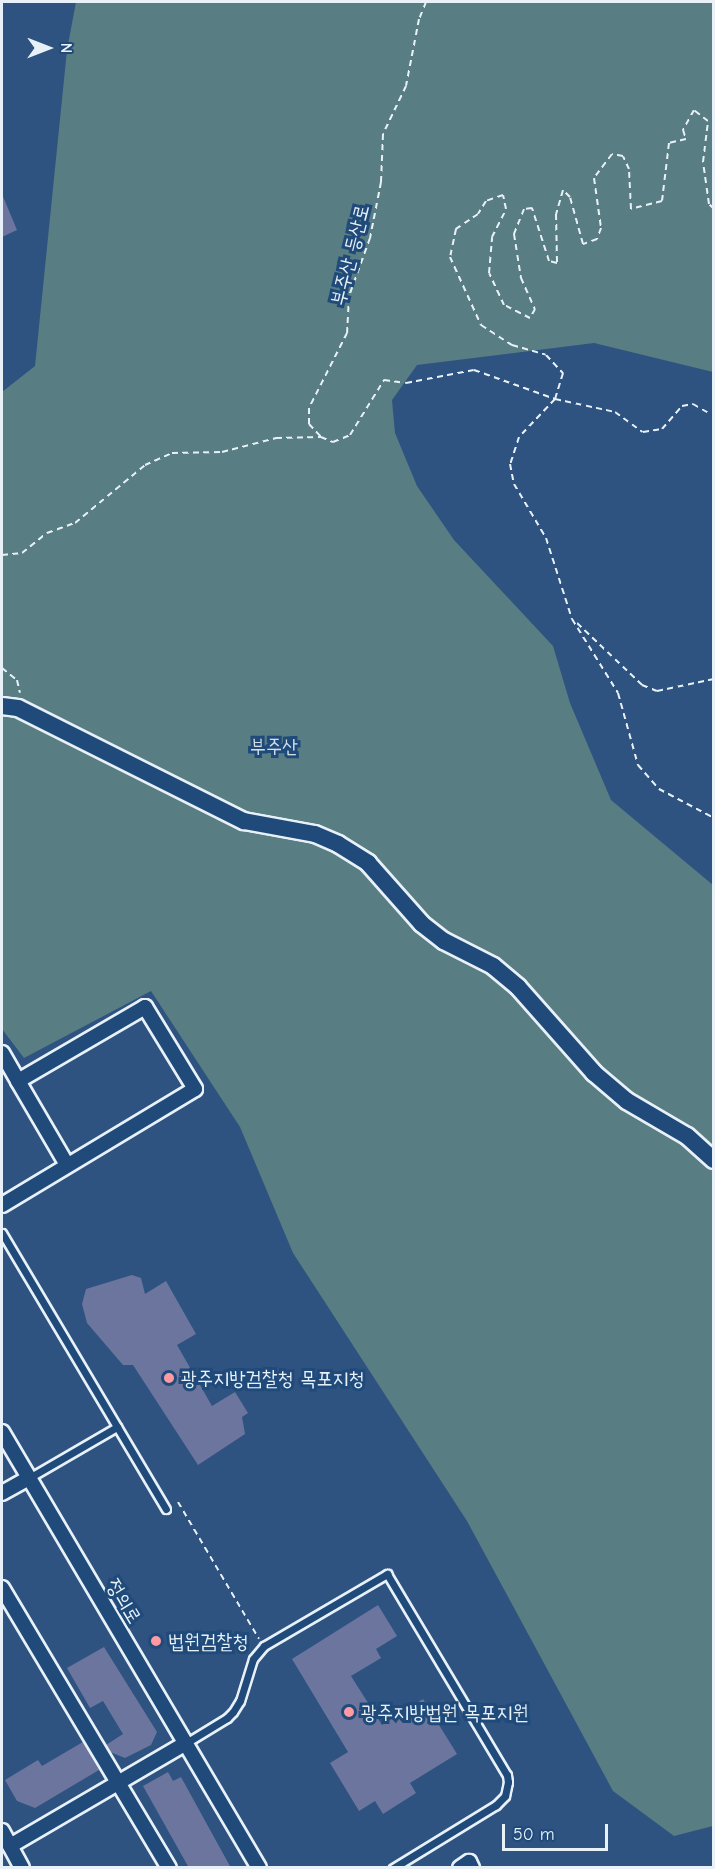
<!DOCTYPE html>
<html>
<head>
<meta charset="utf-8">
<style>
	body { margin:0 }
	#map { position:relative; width:715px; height:1869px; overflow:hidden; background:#2e5381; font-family:"Comic Neue","Poor Story",sans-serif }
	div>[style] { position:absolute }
	.green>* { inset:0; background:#587d82 }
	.building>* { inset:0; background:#6c759d }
	.path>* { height:2px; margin-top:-1px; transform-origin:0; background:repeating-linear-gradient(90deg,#e8f1f8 0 6px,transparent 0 10.5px) }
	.roads { filter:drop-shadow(2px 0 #e8f1f8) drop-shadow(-2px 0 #e8f1f8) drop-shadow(0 2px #e8f1f8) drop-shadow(0 -2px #e8f1f8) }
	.service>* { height:7px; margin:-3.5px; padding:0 3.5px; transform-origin:3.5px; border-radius:3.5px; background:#1f4a7a }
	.minor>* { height:14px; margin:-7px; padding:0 7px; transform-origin:7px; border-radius:7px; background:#1f4a7a }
	.tertiary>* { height:16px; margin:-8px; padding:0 8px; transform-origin:8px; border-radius:8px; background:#1f4a7a }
	.dots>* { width:16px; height:16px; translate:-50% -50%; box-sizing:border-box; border:3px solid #1f4a7a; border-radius:50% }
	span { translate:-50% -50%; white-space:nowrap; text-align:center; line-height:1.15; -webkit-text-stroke:6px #1f4a7a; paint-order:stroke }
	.street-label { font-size:20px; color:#e8f1f8 }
	.park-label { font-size:20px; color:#d2e0e6 }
	.poi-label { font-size:20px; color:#e8f1f8 }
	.left { translate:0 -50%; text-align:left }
	.frame { position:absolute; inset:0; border:3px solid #e8f1f8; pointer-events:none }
	.north { position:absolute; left:18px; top:18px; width:60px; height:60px; -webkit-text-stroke:4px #1f4a7a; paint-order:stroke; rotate:90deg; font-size:16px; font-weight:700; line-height:24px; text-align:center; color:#e8f1f8 }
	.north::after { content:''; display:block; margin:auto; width:21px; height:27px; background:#e8f1f8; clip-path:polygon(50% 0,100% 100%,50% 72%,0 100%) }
	.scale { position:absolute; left:502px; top:1824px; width:106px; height:27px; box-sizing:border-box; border:3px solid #e8f1f8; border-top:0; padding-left:8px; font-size:18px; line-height:21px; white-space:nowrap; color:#e8f1f8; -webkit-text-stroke:4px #1f4a7a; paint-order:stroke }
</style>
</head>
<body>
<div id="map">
	<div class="green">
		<i style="clip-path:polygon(76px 2px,713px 2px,713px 372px,594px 343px,417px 365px,392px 400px,395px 433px,417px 486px,454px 540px,553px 646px,570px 703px,611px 800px,713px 885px,713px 1826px,674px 1836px,613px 1791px,467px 1521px,293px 1253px,240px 1127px,151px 991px,24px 1058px,2px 1029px,2px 392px,35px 366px,67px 50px)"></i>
	</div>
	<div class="building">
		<i style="clip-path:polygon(2px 194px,17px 230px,2px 237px)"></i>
		<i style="clip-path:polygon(132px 1275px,141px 1278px,145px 1294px,166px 1281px,196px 1334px,177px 1345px,212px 1406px,235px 1392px,248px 1413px,242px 1417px,245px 1434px,198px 1465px,133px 1365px,123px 1365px,87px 1323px,82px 1304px,86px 1289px)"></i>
		<i style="clip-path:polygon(378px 1605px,397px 1636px,376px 1649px,381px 1658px,351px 1676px,382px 1725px,423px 1699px,457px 1754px,410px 1783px,416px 1793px,383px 1814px,375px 1801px,359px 1811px,330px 1763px,348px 1752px,292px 1659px)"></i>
		<i style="clip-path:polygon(104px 1647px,157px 1732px,151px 1745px,125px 1758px,110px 1752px,106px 1745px,123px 1734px,103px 1701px,90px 1708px,67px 1668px)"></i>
		<i style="clip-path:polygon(83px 1742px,99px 1770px,35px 1808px,17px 1801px,5px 1780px,38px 1760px,42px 1766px)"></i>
		<i style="clip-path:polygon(168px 1772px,173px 1781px,181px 1777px,231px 1868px,189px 1868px,143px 1786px)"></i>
	</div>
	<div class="path">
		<i style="left:426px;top:2px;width:18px;rotate:112deg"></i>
		<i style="left:419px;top:19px;width:68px;rotate:101deg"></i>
		<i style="left:406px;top:86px;width:53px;rotate:115.6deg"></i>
		<i style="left:383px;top:134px;width:48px;rotate:92.4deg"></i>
		<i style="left:381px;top:182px;width:57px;rotate:101.1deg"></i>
		<i style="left:370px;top:238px;width:62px;rotate:109.9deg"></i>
		<i style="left:349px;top:296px;width:37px;rotate:93deg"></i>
		<i style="left:347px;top:333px;width:84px;rotate:116.9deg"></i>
		<i style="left:309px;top:408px;width:16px;rotate:90deg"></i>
		<i style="left:309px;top:424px;width:18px;rotate:47deg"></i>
		<i style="left:321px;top:437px;width:13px;rotate:23deg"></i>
		<i style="left:333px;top:442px;width:18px;rotate:-22deg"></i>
		<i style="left:350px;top:435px;width:65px;rotate:-58.3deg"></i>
		<i style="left:384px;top:380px;width:22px;rotate:8deg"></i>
		<i style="left:406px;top:383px;width:69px;rotate:-10.8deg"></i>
		<i style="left:474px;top:370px;width:86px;rotate:19.7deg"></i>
		<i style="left:555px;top:399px;width:61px;rotate:12.2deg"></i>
		<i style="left:615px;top:412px;width:34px;rotate:36deg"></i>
		<i style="left:643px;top:432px;width:19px;rotate:-9deg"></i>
		<i style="left:662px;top:429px;width:30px;rotate:-49deg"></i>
		<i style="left:682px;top:406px;width:11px;rotate:-10deg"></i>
		<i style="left:693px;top:404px;width:20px;rotate:30deg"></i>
		<i style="left:714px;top:209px;width:7px;rotate:-135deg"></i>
		<i style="left:709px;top:204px;width:42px;rotate:-98.1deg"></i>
		<i style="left:703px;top:162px;width:41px;rotate:-83deg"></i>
		<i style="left:708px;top:121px;width:18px;rotate:-142deg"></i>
		<i style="left:694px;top:110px;width:23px;rotate:119deg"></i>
		<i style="left:683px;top:130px;width:9px;rotate:72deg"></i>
		<i style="left:686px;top:139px;width:17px;rotate:167deg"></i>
		<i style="left:669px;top:143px;width:58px;rotate:96.9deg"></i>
		<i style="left:662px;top:201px;width:32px;rotate:166deg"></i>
		<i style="left:631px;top:209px;width:40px;rotate:-92.9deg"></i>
		<i style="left:629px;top:169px;width:14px;rotate:-115deg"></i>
		<i style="left:623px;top:156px;width:11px;rotate:-170deg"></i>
		<i style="left:612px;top:154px;width:30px;rotate:127deg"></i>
		<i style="left:594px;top:178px;width:50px;rotate:82deg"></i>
		<i style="left:601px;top:228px;width:12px;rotate:110deg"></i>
		<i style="left:597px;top:239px;width:15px;rotate:160deg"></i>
		<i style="left:583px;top:244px;width:49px;rotate:-105.5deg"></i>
		<i style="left:570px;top:197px;width:10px;rotate:-135deg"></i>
		<i style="left:563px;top:190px;width:25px;rotate:106deg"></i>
		<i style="left:556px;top:214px;width:49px;rotate:88.8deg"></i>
		<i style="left:557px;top:263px;width:8px;rotate:-166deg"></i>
		<i style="left:549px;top:261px;width:56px;rotate:-107.8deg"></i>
		<i style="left:532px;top:208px;width:8px;rotate:173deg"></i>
		<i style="left:524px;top:209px;width:27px;rotate:112deg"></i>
		<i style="left:514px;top:234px;width:45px;rotate:81deg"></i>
		<i style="left:521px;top:278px;width:34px;rotate:66deg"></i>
		<i style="left:535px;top:309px;width:10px;rotate:119deg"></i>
		<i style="left:530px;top:318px;width:29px;rotate:-153deg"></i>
		<i style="left:504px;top:305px;width:35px;rotate:-115deg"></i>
		<i style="left:489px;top:273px;width:36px;rotate:-85deg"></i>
		<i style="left:492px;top:237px;width:31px;rotate:-63deg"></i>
		<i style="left:506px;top:209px;width:14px;rotate:-102deg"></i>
		<i style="left:503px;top:195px;width:18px;rotate:161deg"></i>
		<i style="left:486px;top:201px;width:15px;rotate:122deg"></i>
		<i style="left:478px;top:214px;width:27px;rotate:146deg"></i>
		<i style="left:456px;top:229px;width:29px;rotate:102deg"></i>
		<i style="left:450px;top:257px;width:75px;rotate:65.5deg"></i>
		<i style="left:481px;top:325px;width:37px;rotate:33deg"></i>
		<i style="left:512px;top:345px;width:35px;rotate:16deg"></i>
		<i style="left:546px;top:355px;width:25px;rotate:47deg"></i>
		<i style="left:563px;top:373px;width:27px;rotate:107deg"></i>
		<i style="left:555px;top:399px;width:52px;rotate:133.5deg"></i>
		<i style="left:519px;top:437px;width:28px;rotate:108deg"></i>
		<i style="left:510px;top:464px;width:20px;rotate:79deg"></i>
		<i style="left:514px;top:484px;width:63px;rotate:59.3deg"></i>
		<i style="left:546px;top:538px;width:85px;rotate:72.2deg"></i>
		<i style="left:572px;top:619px;width:87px;rotate:58.1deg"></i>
		<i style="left:618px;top:693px;width:75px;rotate:74.5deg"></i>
		<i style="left:638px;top:765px;width:32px;rotate:49deg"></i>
		<i style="left:659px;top:789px;width:62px;rotate:27.8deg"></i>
		<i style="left:2px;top:555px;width:20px;rotate:-6deg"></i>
		<i style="left:22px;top:553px;width:32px;rotate:-39deg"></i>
		<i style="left:47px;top:533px;width:30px;rotate:-20deg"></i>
		<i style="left:75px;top:523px;width:91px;rotate:-39.6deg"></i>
		<i style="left:145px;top:465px;width:30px;rotate:-24deg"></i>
		<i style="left:172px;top:453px;width:50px;rotate:-1.1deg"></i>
		<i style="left:222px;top:452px;width:56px;rotate:-14.5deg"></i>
		<i style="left:276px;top:438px;width:45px;rotate:-1.3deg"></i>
		<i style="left:577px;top:623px;width:90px;rotate:43.6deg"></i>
		<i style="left:642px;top:685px;width:16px;rotate:22deg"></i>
		<i style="left:657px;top:691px;width:58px;rotate:-11.9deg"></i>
		<i style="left:2px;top:668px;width:19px;rotate:39deg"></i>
		<i style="left:17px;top:680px;width:13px;rotate:77deg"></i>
		<i style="left:178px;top:1502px;width:159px;rotate:59.4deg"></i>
	</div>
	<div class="roads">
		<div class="service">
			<i style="left:2px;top:1233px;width:321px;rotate:59.3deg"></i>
			<i style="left:29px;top:1478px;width:102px;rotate:-30.1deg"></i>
			<i style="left:186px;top:1743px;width:48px;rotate:-31.4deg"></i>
			<i style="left:227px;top:1718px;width:8px;rotate:-45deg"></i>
			<i style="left:233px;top:1712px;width:13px;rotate:-58deg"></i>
			<i style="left:240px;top:1701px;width:44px;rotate:-72.8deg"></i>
			<i style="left:253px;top:1659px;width:17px;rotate:-50deg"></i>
			<i style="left:264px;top:1646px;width:143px;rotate:-30.3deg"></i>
			<i style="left:387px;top:1574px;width:234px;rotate:59.2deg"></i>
			<i style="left:507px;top:1775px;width:7px;rotate:82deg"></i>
			<i style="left:508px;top:1782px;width:14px;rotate:102deg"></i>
			<i style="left:505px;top:1796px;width:13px;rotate:135deg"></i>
			<i style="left:496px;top:1805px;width:121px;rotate:148.5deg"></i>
		</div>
		<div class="minor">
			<i style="left:2px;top:1053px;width:32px;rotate:60deg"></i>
			<i style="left:18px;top:1081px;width:147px;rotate:-30.2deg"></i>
			<i style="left:145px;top:1007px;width:96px;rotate:58.6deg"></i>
			<i style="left:195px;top:1089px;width:225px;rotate:149deg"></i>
			<i style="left:18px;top:1081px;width:97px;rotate:59.7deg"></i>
			<i style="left:2px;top:1432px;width:506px;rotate:59.48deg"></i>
			<i style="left:2px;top:1493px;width:31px;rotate:-29deg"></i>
			<i style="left:2px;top:1588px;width:326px;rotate:59.2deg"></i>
			<i style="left:2px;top:1831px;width:42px;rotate:61.6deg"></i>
			<i style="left:10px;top:1846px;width:204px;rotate:-30.3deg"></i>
			<i style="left:460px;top:1868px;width:11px;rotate:-34deg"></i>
			<i style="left:469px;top:1862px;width:7px;rotate:63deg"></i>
		</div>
		<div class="tertiary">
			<i style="left:2px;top:706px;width:16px;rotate:7deg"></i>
			<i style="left:18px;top:708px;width:253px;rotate:26.6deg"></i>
			<i style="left:244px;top:821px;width:72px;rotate:10.4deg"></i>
			<i style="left:315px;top:834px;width:25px;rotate:23deg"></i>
			<i style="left:338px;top:844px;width:36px;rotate:32deg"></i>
			<i style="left:368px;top:863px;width:81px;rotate:48.5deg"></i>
			<i style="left:422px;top:924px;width:28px;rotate:38deg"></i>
			<i style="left:444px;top:941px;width:55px;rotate:27deg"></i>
			<i style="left:493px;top:966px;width:33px;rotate:40deg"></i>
			<i style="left:518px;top:987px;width:115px;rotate:48.5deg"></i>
			<i style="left:594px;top:1073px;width:43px;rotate:40.3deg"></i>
			<i style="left:627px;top:1101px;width:69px;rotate:30.3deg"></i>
			<i style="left:687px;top:1136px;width:36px;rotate:42deg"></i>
		</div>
	</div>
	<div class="dots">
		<i style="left:169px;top:1378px;background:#ff9aa2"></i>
		<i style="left:156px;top:1641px;background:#ff9aa2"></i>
		<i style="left:349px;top:1712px;background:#ff9aa2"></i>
	</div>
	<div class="street-label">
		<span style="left:350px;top:255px;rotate:-76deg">부주산 등산로</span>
		<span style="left:124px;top:1601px;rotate:59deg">정의로</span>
	</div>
	<div class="park-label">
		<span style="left:274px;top:746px">부주산</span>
	</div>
	<div class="poi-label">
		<span class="left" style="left:181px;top:1378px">광주지방검찰청 목포지청</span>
		<span class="left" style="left:168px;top:1641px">법원검찰청</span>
		<span class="left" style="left:361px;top:1712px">광주지방법원 목포지원</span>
	</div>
	<div class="frame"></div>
	<div class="north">N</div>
	<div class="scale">50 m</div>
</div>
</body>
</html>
